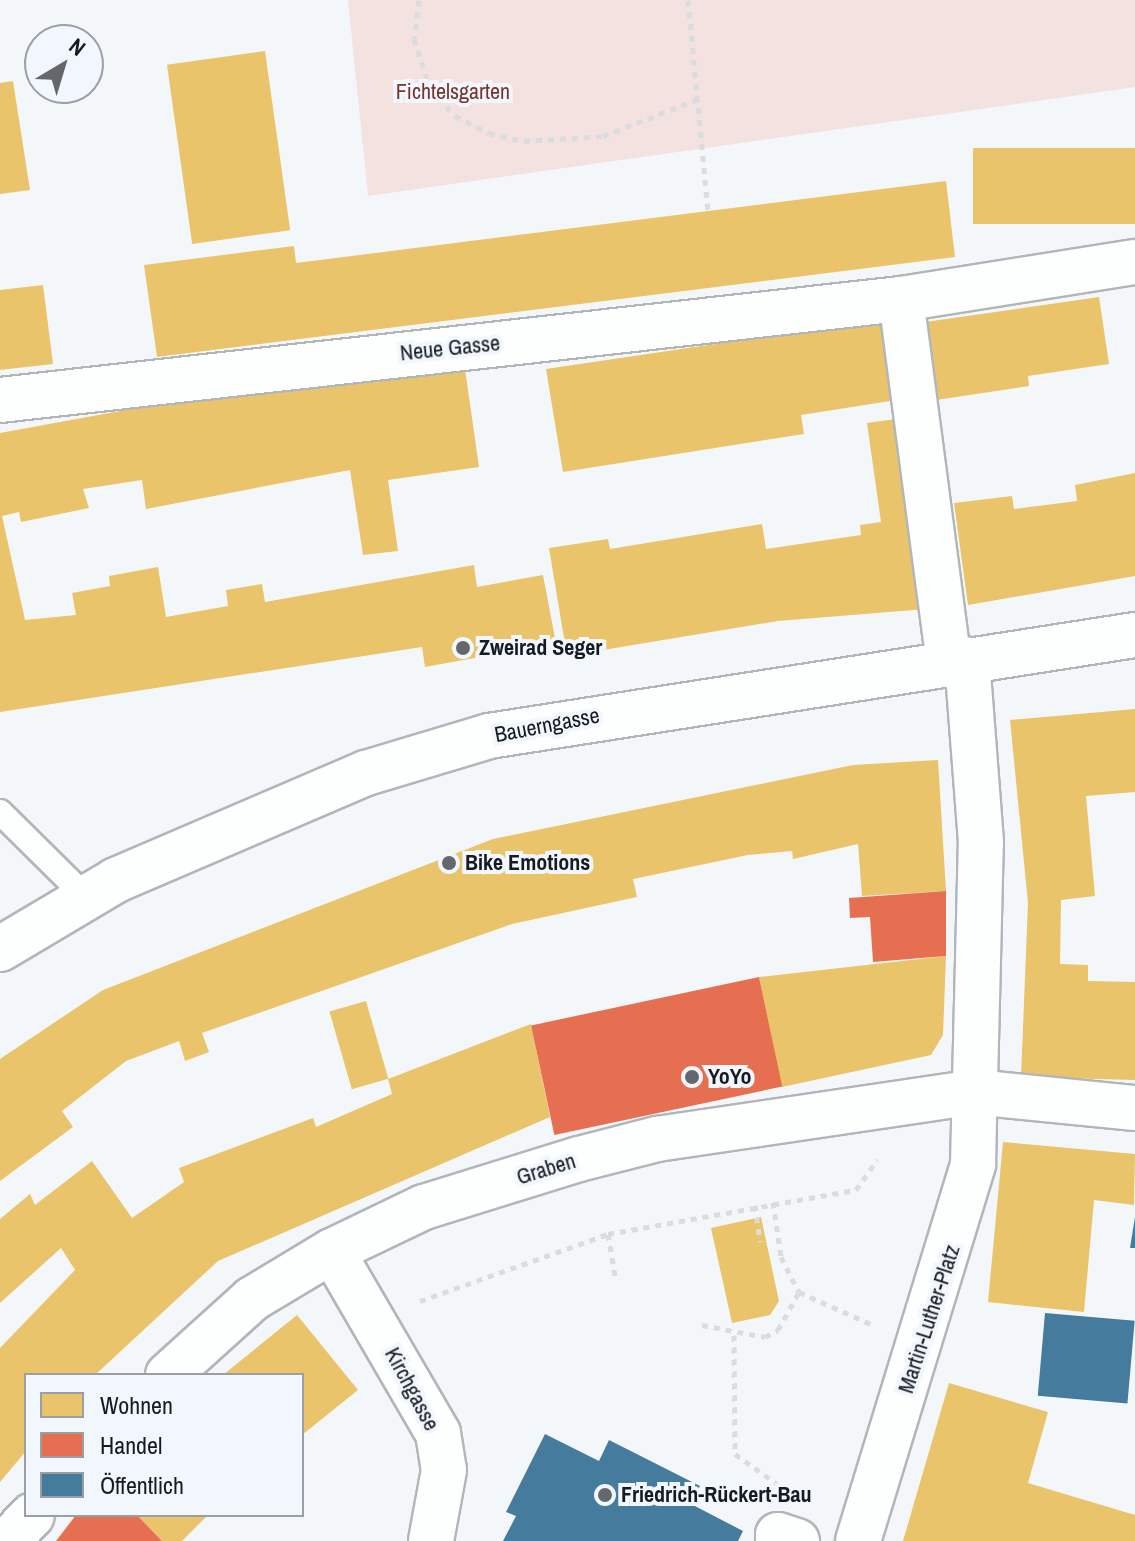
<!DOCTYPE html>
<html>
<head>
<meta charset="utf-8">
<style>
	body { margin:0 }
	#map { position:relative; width:1135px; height:1541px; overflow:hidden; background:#f4f7fa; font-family:"Archivo Narrow",sans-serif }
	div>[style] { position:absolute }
	.green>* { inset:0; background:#f4e2e0 }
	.homes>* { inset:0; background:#e9c46a; transform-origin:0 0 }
	.shops>* { inset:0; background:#e76f51; transform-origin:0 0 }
	.public>* { inset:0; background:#457b9d; transform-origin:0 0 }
	.path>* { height:5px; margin-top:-2.5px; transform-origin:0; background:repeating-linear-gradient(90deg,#dadcdd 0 6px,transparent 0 12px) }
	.roads { filter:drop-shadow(2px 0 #b2b6ba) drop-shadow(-2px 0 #b2b6ba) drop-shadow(0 2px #b2b6ba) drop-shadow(0 -2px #b2b6ba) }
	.lane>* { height:24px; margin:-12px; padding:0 12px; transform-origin:12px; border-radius:12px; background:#fdfefe }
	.street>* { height:44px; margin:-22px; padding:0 22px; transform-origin:22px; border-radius:22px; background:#fdfefe }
	.dots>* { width:22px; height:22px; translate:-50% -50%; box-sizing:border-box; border:4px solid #f1f7fd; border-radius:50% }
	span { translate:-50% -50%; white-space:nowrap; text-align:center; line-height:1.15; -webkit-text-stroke:8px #f1f7fd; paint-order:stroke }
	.park-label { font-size:22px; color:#77352e }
	.street-label { font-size:22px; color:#161b21 }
	.poi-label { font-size:22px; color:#161b21; font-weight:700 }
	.left { translate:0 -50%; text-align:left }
	.legend { position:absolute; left:24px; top:1373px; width:280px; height:144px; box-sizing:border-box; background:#f1f7fd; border:2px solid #999fa5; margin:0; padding:10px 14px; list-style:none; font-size:24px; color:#161b21 }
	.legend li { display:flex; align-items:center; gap:16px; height:40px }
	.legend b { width:40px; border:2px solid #999fa5 }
	.north { position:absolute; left:24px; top:24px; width:80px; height:80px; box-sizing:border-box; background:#f1f7fd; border:2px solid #999fa5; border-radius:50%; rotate:38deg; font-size:22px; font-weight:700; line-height:32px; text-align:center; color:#161b21 }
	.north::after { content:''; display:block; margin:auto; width:28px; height:36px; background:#64686d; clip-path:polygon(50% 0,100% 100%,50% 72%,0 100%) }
</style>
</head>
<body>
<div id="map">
	<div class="green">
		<i style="clip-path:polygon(348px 0,1135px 0,1135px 87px,368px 196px)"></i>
	</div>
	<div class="homes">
		<i style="left:265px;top:51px;width:181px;height:99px;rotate:82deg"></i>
		<i style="clip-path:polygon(13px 81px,30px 190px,0 194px,0 83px)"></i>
		<i style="left:1135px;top:148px;width:76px;height:162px;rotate:90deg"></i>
		<i style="clip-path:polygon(946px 181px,955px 257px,157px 357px,144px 265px,294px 246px,296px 263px)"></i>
		<i style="clip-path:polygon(43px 285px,53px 364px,0 370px,0 290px)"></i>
		<i style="clip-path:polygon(1099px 297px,1109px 364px,1028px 376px,1029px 386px,936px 400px,925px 322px)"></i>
		<i style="clip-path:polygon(890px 318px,903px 399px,801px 415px,804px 434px,563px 472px,546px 369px)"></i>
		<i style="clip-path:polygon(465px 369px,479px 467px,388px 480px,398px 551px,363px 555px,350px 470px,146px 509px,142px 480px,83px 489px,89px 508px,21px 522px,19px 512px,2px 516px,25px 620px,76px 615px,72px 593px,110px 586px,109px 576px,158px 567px,166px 617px,228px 606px,226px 590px,262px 584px,265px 602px,474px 565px,477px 587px,543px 575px,556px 643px,425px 667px,422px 647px,0 712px,0 433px,131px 409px)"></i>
		<i style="clip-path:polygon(910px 417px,938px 608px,778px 621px,567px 656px,549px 548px,608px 539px,610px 549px,762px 524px,766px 549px,861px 535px,860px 525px,881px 522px,867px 423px)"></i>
		<i style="clip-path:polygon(1135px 473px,1135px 576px,968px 605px,954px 503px,1012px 496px,1014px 509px,1077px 501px,1075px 485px)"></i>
		<i style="clip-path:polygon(1135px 709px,1135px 792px,1086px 796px,1095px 896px,1061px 900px,1060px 964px,1088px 965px,1088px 981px,1135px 982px,1135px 1080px,1021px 1077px,1028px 903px,1010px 720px)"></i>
		<i style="clip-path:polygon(938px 760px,946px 891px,862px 896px,858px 844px,793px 859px,792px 851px,748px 855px,633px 879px,637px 897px,512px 924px,202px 1033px,209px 1052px,185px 1061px,179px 1041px,126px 1061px,62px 1111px,73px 1127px,0 1181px,0 1059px,103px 990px,493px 839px,853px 765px)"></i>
		<i style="clip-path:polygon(946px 956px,943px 1035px,931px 1055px,782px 1087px,759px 977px)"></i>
		<i style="left:366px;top:1001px;width:81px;height:38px;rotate:74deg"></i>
		<i style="clip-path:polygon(531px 1024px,550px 1117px,218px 1261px,95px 1375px,26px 1375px,26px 1451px,0 1482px,0 1348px,75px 1270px,61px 1248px,0 1303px,0 1219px,30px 1194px,35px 1205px,92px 1161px,132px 1218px,184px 1182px,179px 1168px,313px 1118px,316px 1127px,392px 1094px,388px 1079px)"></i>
		<i style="clip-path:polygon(1003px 1142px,1135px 1154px,1134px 1205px,1094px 1200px,1084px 1312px,988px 1302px)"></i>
		<i style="clip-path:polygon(761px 1217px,779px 1301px,770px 1315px,732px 1323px,711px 1228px)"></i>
		<i style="clip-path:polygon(297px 1315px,358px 1390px,302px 1435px,302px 1375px,223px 1375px)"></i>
		<i style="clip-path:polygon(949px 1383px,1048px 1412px,1028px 1483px,1135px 1515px,1135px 1541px,903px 1541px)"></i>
		<i style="clip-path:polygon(137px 1515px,208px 1515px,182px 1541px,162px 1541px)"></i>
	</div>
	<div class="shops">
		<i style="clip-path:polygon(946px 891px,946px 956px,873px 962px,870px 917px,850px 918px,849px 898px)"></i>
		<i style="left:759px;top:977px;width:112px;height:233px;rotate:78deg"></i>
		<i style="clip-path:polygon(76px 1515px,137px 1515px,162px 1541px,56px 1541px)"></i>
	</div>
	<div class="public">
		<i style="clip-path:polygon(1135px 1217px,1135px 1248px,1130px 1248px)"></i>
		<i style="left:1045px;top:1313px;width:90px;height:83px;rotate:5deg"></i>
		<i style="clip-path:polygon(545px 1434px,599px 1461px,609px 1440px,700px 1486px,691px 1504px,743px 1531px,738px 1541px,503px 1541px,516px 1516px,506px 1512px)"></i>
	</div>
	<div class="path">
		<i style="left:419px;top:0;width:39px;rotate:97deg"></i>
		<i style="left:414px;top:39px;width:52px;rotate:72.3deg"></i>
		<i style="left:430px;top:89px;width:37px;rotate:47deg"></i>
		<i style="left:455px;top:116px;width:38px;rotate:27deg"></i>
		<i style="left:489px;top:133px;width:36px;rotate:13deg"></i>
		<i style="left:524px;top:141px;width:79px;rotate:-3.6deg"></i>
		<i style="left:603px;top:136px;width:100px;rotate:-21.2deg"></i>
		<i style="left:688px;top:0;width:212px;rotate:84.6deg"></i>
		<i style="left:773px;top:1202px;width:56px;rotate:81.7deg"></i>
		<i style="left:781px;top:1257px;width:39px;rotate:63deg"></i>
		<i style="left:799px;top:1292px;width:79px;rotate:24deg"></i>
		<i style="left:755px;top:1205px;width:37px;rotate:82deg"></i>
		<i style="left:608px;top:1234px;width:43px;rotate:80.5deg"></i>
		<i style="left:420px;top:1301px;width:200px;rotate:-19.6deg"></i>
		<i style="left:608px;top:1234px;width:252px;rotate:-10.1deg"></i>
		<i style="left:856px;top:1190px;width:37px;rotate:-55deg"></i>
		<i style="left:702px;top:1325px;width:64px;rotate:10.8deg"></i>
		<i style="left:765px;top:1337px;width:15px;rotate:-28deg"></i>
		<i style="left:778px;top:1330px;width:43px;rotate:-61.1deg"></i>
		<i style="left:734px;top:1335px;width:119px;rotate:89.5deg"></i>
		<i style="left:735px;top:1454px;width:52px;rotate:35.5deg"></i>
	</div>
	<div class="roads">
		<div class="lane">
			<i style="left:0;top:812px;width:122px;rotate:44.7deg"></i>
		</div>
		<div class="street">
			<i style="left:901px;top:299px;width:367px;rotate:82.5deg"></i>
			<i style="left:0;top:400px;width:907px;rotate:-6.4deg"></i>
			<i style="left:901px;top:299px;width:237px;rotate:-9deg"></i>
			<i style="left:0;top:949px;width:135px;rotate:-30.7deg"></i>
			<i style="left:116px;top:880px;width:272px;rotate:-23.2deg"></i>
			<i style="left:366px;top:773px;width:128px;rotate:-16.7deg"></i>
			<i style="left:489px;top:736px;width:654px;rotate:-8.89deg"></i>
			<i style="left:332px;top:1251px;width:211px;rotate:59.8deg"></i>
			<i style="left:438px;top:1433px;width:37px;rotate:81deg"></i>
			<i style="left:444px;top:1470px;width:72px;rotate:100.4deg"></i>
			<i style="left:168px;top:1375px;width:113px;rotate:-42.1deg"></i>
			<i style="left:252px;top:1299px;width:93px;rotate:-31deg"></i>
			<i style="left:332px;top:1251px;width:102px;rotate:-25.6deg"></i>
			<i style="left:424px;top:1207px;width:162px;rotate:-17.2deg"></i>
			<i style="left:579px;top:1159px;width:81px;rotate:-14.4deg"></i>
			<i style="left:657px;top:1139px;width:320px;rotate:-8.4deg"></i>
			<i style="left:974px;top:1092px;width:162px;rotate:5.7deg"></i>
			<i style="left:8px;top:1541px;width:35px;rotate:-47deg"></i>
			<i style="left:778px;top:1541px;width:6px;rotate:-90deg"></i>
			<i style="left:778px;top:1535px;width:20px;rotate:18deg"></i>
			<i style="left:858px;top:1541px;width:394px;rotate:-73deg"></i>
			<i style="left:973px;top:1164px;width:322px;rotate:-88.6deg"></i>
			<i style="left:981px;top:842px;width:183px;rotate:-94.4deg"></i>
		</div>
	</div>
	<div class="dots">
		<i style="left:463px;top:648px;background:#64686d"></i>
		<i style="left:449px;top:863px;background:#64686d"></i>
		<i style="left:692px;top:1077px;background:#64686d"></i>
		<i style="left:605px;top:1495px;background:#64686d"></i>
	</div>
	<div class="park-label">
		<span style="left:453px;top:92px">Fichtelsgarten</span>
	</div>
	<div class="street-label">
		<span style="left:450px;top:348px;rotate:-6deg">Neue Gasse</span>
		<span style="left:547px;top:725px;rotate:-11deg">Bauerngasse</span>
		<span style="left:546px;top:1169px;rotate:-17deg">Graben</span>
		<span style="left:929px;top:1319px;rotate:-72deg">Martin-Luther-Platz</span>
		<span style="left:412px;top:1389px;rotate:62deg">Kirchgasse</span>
	</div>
	<div class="poi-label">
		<span class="left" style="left:479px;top:648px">Zweirad Seger</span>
		<span class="left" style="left:465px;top:863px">Bike Emotions</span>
		<span class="left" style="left:708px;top:1077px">YoYo</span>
		<span class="left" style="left:621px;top:1495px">Friedrich-Rückert-Bau</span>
	</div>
	<ul class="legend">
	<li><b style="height:22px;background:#e9c46a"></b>Wohnen</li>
	<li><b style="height:22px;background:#e76f51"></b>Handel</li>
	<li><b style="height:22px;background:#457b9d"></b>Öffentlich</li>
	</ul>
	<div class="north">N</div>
</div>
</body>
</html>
